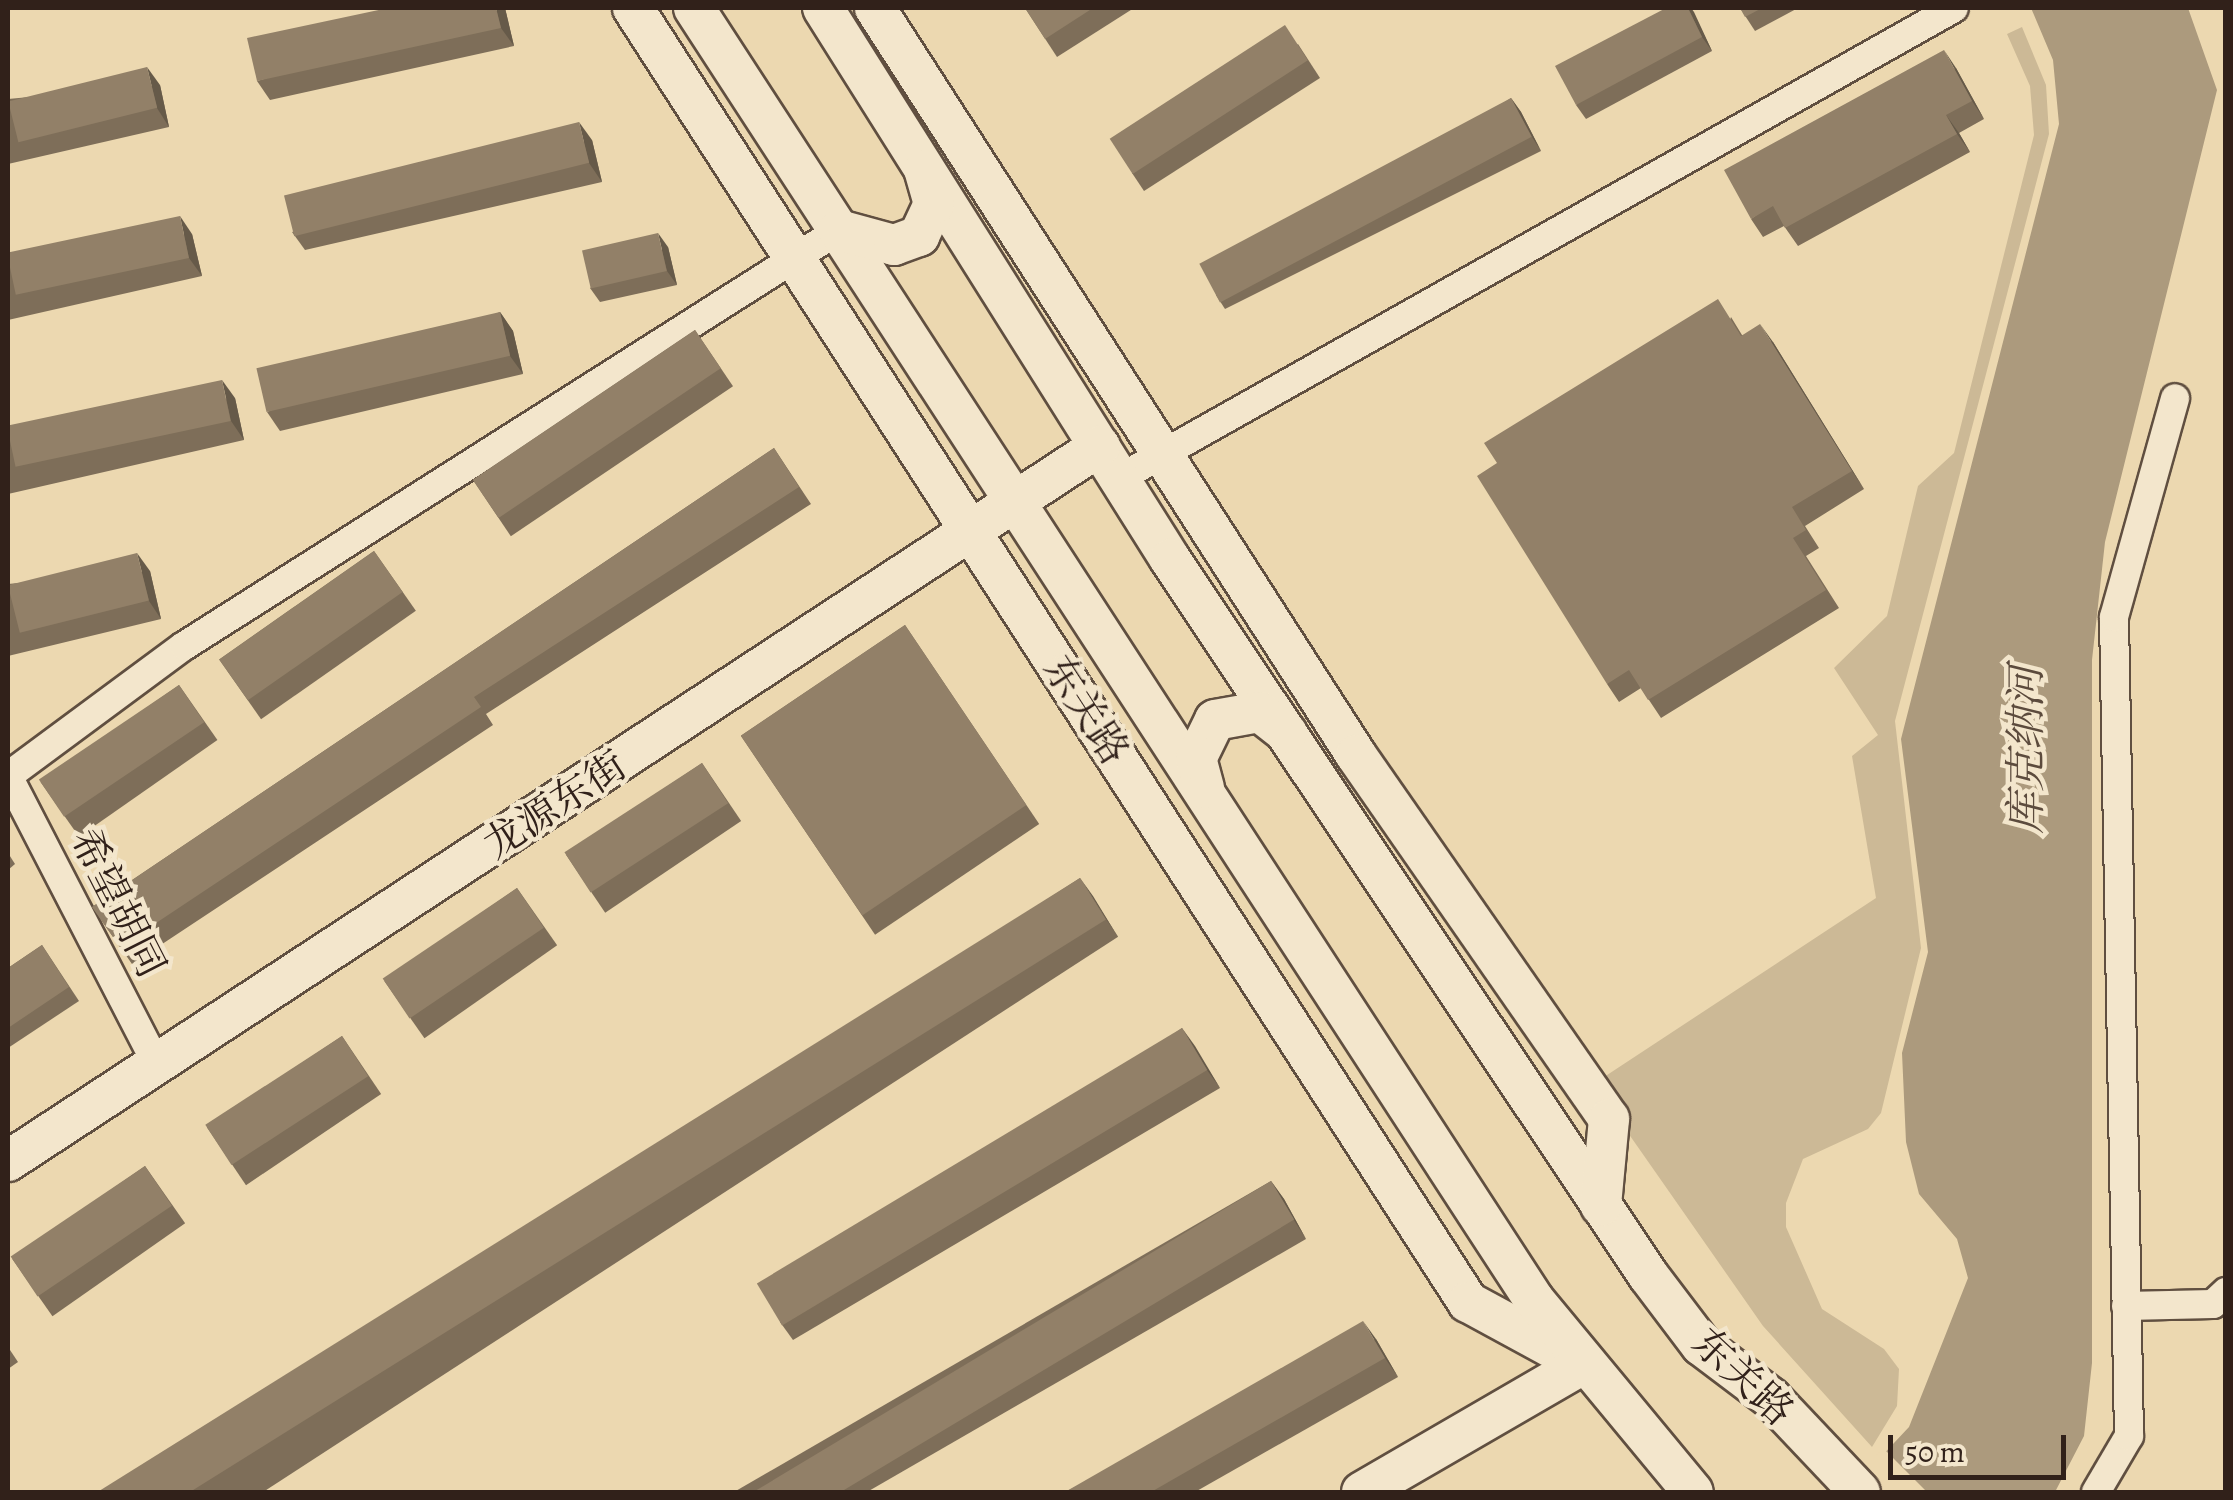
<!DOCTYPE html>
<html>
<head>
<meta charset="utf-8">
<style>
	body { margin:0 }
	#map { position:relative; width:2233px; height:1500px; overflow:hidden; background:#ecd8b0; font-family:Alegreya,"Noto Serif SC",serif }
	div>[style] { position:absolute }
	.green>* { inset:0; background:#ccb996 }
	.water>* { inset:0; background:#ac9a7d }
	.pier>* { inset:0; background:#ecd8b0 }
	.roads { filter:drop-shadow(2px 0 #604f40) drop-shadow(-2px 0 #604f40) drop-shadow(0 2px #604f40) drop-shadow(0 -2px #604f40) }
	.street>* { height:28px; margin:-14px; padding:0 14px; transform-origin:14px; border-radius:14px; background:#f3e6cc }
	.secondary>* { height:40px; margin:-20px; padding:0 20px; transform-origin:20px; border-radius:20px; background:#f3e6cc }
	.wall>* { inset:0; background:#7e6e59; transform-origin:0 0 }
	.shaded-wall>* { inset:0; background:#665a49 }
	.building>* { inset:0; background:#928068; transform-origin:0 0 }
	span { translate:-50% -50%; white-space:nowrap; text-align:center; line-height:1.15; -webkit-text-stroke:9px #f3e6cc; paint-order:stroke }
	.street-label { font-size:40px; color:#31211a }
	.water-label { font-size:42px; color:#5c4b3d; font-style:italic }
	.frame { position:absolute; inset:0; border:10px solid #31211a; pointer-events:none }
	.scale { position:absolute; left:1888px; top:1435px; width:178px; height:45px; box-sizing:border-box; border:5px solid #31211a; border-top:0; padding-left:12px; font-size:30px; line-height:35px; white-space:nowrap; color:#31211a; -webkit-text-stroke:8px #f3e6cc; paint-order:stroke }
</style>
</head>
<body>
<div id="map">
	<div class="green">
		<i style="clip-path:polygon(2022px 27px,2046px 85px,2049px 134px,1895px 721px,1921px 948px,1881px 1113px,1868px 1129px,1803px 1159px,1786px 1203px,1786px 1227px,1822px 1309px,1884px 1349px,1899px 1369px,1897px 1406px,1872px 1447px,1763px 1326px,1612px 1110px,1601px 1079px,1876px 898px,1852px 756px,1878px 735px,1834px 668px,1887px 616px,1918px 486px,1954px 453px,2034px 135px,2030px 86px,2007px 34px)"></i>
	</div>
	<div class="water">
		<i style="clip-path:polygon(2031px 8px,2188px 8px,2217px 90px,2105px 542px,2092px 660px,2092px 1363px,2084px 1436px,2055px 1492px,1848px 1492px,1909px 1427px,1968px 1278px,1957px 1239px,1919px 1194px,1906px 1142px,1902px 1053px,1928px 952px,1901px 739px,2059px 124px,2053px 60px)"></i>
	</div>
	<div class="pier">
		<i style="clip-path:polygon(1883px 1448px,1927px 1492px,1843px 1492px)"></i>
	</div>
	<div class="roads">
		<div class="street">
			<i style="left:1120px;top:478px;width:957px;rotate:-29.4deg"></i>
			<i style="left:8px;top:776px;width:219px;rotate:-36.5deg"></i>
			<i style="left:184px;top:646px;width:776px;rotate:-32.42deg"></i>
			<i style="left:8px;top:776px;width:326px;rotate:62.7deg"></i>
			<i style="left:2126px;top:1306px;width:87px;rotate:-1.3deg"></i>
			<i style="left:2213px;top:1304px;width:18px;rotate:-43deg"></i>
			<i style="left:2096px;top:1492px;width:65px;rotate:-59.5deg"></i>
			<i style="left:2129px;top:1436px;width:819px;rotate:-91.05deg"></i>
			<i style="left:2114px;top:617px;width:227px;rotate:-74.4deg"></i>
		</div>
		<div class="secondary">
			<i style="left:633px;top:8px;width:1540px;rotate:57.17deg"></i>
			<i style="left:1468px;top:1302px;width:117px;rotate:28.5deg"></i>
			<i style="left:694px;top:8px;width:1541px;rotate:56.97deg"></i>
			<i style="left:1534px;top:1300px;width:249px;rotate:50.4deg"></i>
			<i style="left:823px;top:8px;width:651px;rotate:57.8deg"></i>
			<i style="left:1170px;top:559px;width:861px;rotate:56.27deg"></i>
			<i style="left:1648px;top:1275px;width:88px;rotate:52.9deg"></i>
			<i style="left:1701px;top:1345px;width:88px;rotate:37.1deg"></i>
			<i style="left:1771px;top:1398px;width:129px;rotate:46.6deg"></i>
			<i style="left:875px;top:8px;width:888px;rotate:57.22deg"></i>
			<i style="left:1356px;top:755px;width:443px;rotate:55.2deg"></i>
			<i style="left:1609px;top:1119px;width:87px;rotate:95.3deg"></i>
			<i style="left:839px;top:230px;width:57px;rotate:15.3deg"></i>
			<i style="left:894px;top:245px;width:27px;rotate:-20deg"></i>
			<i style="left:919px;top:236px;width:35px;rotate:-65deg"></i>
			<i style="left:934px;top:204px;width:35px;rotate:-106deg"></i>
			<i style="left:1204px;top:788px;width:30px;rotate:-105deg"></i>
			<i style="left:1196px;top:759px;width:43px;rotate:-64deg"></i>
			<i style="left:1215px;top:720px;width:46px;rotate:-10.1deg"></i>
			<i style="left:1260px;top:712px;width:34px;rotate:38deg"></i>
			<i style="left:8px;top:1161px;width:1305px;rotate:-33.22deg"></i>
			<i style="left:1362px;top:1492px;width:255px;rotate:-30.1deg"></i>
		</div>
	</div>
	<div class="wall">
		<i style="clip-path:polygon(505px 8px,514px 46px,270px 100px,257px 81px)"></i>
		<i style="clip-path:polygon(1025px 8px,1134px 8px,1057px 57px)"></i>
		<i style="clip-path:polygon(1666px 8px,1691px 8px,1712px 51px,1586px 119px,1576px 105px)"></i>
		<i style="clip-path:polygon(1740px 8px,1798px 8px,1755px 31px)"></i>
		<i style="clip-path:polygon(1298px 44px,1320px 78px,1144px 191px,1132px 173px)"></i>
		<i style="clip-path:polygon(1956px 68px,1984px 119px,1959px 133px,1970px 152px,1798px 246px,1784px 226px,1763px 237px,1751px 219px)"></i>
		<i style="clip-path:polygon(160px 85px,169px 127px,8px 164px,8px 99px)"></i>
		<i style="clip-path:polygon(1511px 98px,1521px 112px,1541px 151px,1225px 309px,1216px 295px)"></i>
		<i style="clip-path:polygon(592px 140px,602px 182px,305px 250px,292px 232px)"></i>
		<i style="clip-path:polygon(192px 234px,202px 276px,8px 320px,8px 256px)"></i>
		<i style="clip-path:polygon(668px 247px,677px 285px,600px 302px,590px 288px)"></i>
		<i style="clip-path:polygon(500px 312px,513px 331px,523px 374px,280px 431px,267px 412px)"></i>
		<i style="clip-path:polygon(1731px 317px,1742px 335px,1773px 342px,1864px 489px,1805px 526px,1819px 548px,1806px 556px,1839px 608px,1661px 718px,1641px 688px,1619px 702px,1607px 684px)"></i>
		<i style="left:695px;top:330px;width:68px;height:268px;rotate:56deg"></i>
		<i style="clip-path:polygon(235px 398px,244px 440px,8px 494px,8px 429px)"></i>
		<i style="clip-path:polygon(774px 448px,811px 504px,486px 714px,493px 725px,132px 964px,92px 907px)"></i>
		<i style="left:374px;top:551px;width:73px;height:189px;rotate:55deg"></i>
		<i style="clip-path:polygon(150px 571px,161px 619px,8px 656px,8px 584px)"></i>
		<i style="left:905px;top:625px;width:240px;height:198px;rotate:56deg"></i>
		<i style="left:179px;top:685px;width:67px;height:169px;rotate:55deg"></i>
		<i style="left:702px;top:763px;width:70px;height:164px;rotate:56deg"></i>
		<i style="clip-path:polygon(8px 853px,15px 864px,8px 870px)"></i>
		<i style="left:1080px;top:878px;width:70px;height:1209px;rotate:57deg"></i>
		<i style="left:517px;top:888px;width:70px;height:162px;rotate:55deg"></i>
		<i style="clip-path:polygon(42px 945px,79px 1001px,8px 1048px,8px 968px)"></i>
		<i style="clip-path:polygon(1182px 1028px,1220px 1088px,793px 1340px,780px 1322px)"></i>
		<i style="left:342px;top:1036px;width:70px;height:163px;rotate:56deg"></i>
		<i style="left:145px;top:1166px;width:70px;height:162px;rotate:55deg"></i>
		<i style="clip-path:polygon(1271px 1181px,1284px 1199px,1306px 1239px,867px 1492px,734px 1492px)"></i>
		<i style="clip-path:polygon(1376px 1339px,1398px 1377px,1195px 1492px,1065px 1492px)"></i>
		<i style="clip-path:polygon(8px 1347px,18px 1362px,8px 1369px)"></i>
	</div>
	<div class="shaded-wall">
		<i style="clip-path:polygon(496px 8px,505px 8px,514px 46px,501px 28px)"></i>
		<i style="clip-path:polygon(1688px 8px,1691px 8px,1694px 12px,1712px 51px,1702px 37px)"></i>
		<i style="clip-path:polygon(1944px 50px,1956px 68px,1984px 119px,1972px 101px)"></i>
		<i style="clip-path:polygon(147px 67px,160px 85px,169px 127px,157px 108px)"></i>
		<i style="clip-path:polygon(1511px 98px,1521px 112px,1541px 151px,1532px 137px)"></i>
		<i style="clip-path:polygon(1946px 115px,1959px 133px,1970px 152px,1957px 134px)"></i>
		<i style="clip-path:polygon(579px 122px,592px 140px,602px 182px,589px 163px)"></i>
		<i style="clip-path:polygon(180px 216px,192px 234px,202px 276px,189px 258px)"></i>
		<i style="clip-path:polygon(658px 233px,668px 247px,677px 285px,667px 271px)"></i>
		<i style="clip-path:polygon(500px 312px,513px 331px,523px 374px,510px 356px)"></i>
		<i style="clip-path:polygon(1760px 324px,1773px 342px,1864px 489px,1852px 471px)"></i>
		<i style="clip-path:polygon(222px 380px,235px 398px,244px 440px,231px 421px)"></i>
		<i style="clip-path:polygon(137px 553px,150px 571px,161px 619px,149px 601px)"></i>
		<i style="clip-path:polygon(1080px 878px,1093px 896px,1118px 937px,1106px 919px)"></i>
		<i style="clip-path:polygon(1182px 1028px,1195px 1046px,1220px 1088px,1207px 1070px)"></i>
		<i style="clip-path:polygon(1271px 1181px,1284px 1199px,1306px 1239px,1294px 1220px)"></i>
		<i style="clip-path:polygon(1363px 1321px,1376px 1339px,1398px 1377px,1385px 1358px)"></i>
	</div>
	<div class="building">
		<i style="clip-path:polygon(388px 8px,496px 8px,501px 28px,257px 81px,247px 38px)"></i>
		<i style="clip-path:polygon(1025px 8px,1093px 8px,1045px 39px)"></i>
		<i style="clip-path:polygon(1666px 8px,1688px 8px,1702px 37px,1576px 105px,1555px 66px)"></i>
		<i style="clip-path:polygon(1740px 8px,1762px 8px,1745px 17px)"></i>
		<i style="left:1285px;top:25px;width:42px;height:209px;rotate:57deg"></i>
		<i style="clip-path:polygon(1944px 50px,1972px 101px,1946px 115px,1957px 134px,1785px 228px,1773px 206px,1751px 219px,1724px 170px)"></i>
		<i style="left:147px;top:67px;width:42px;height:143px;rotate:76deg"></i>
		<i style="left:1511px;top:98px;width:44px;height:353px;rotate:62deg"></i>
		<i style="left:579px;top:122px;width:42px;height:304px;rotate:76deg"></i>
		<i style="left:180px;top:216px;width:43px;height:177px;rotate:78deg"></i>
		<i style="left:658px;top:233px;width:39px;height:78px;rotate:77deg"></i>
		<i style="clip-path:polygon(1718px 299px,1741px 336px,1760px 324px,1852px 471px,1792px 507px,1806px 530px,1793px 538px,1826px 590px,1648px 700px,1629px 670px,1607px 684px,1477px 476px,1497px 463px,1484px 443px)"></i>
		<i style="left:500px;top:312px;width:45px;height:250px;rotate:77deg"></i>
		<i style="left:695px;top:330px;width:46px;height:268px;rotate:56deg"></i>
		<i style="left:222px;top:380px;width:42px;height:220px;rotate:78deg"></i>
		<i style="clip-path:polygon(774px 448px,799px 487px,474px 697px,481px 707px,120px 947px,92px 907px)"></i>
		<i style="left:374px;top:551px;width:50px;height:189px;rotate:55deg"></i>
		<i style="left:137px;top:553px;width:49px;height:133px;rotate:76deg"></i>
		<i style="left:905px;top:625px;width:217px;height:198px;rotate:56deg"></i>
		<i style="left:179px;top:685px;width:45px;height:169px;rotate:56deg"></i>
		<i style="left:702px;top:763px;width:48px;height:164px;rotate:57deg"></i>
		<i style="left:1080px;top:878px;width:49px;height:1209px;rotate:58deg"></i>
		<i style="left:517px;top:888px;width:48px;height:162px;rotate:56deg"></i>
		<i style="clip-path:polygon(42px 945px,69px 987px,8px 1028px,8px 968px)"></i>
		<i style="left:1182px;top:1028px;width:49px;height:496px;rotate:59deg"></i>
		<i style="left:342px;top:1036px;width:48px;height:163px;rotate:57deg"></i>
		<i style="left:145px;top:1166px;width:48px;height:162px;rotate:56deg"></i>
		<i style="left:1271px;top:1181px;width:45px;height:621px;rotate:59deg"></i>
		<i style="clip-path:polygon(1363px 1321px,1385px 1358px,1151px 1492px,1065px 1492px)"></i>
	</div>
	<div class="street-label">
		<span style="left:1086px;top:710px;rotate:57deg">东关路</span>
		<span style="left:555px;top:805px;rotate:-33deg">龙源东街</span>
		<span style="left:118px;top:903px;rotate:63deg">希望胡同</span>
		<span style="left:1743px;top:1377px;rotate:43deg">东关路</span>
	</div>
	<div class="water-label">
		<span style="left:2026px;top:750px;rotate:-90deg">库克纳河</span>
	</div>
	<div class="frame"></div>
	<div class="scale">50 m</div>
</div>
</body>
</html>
